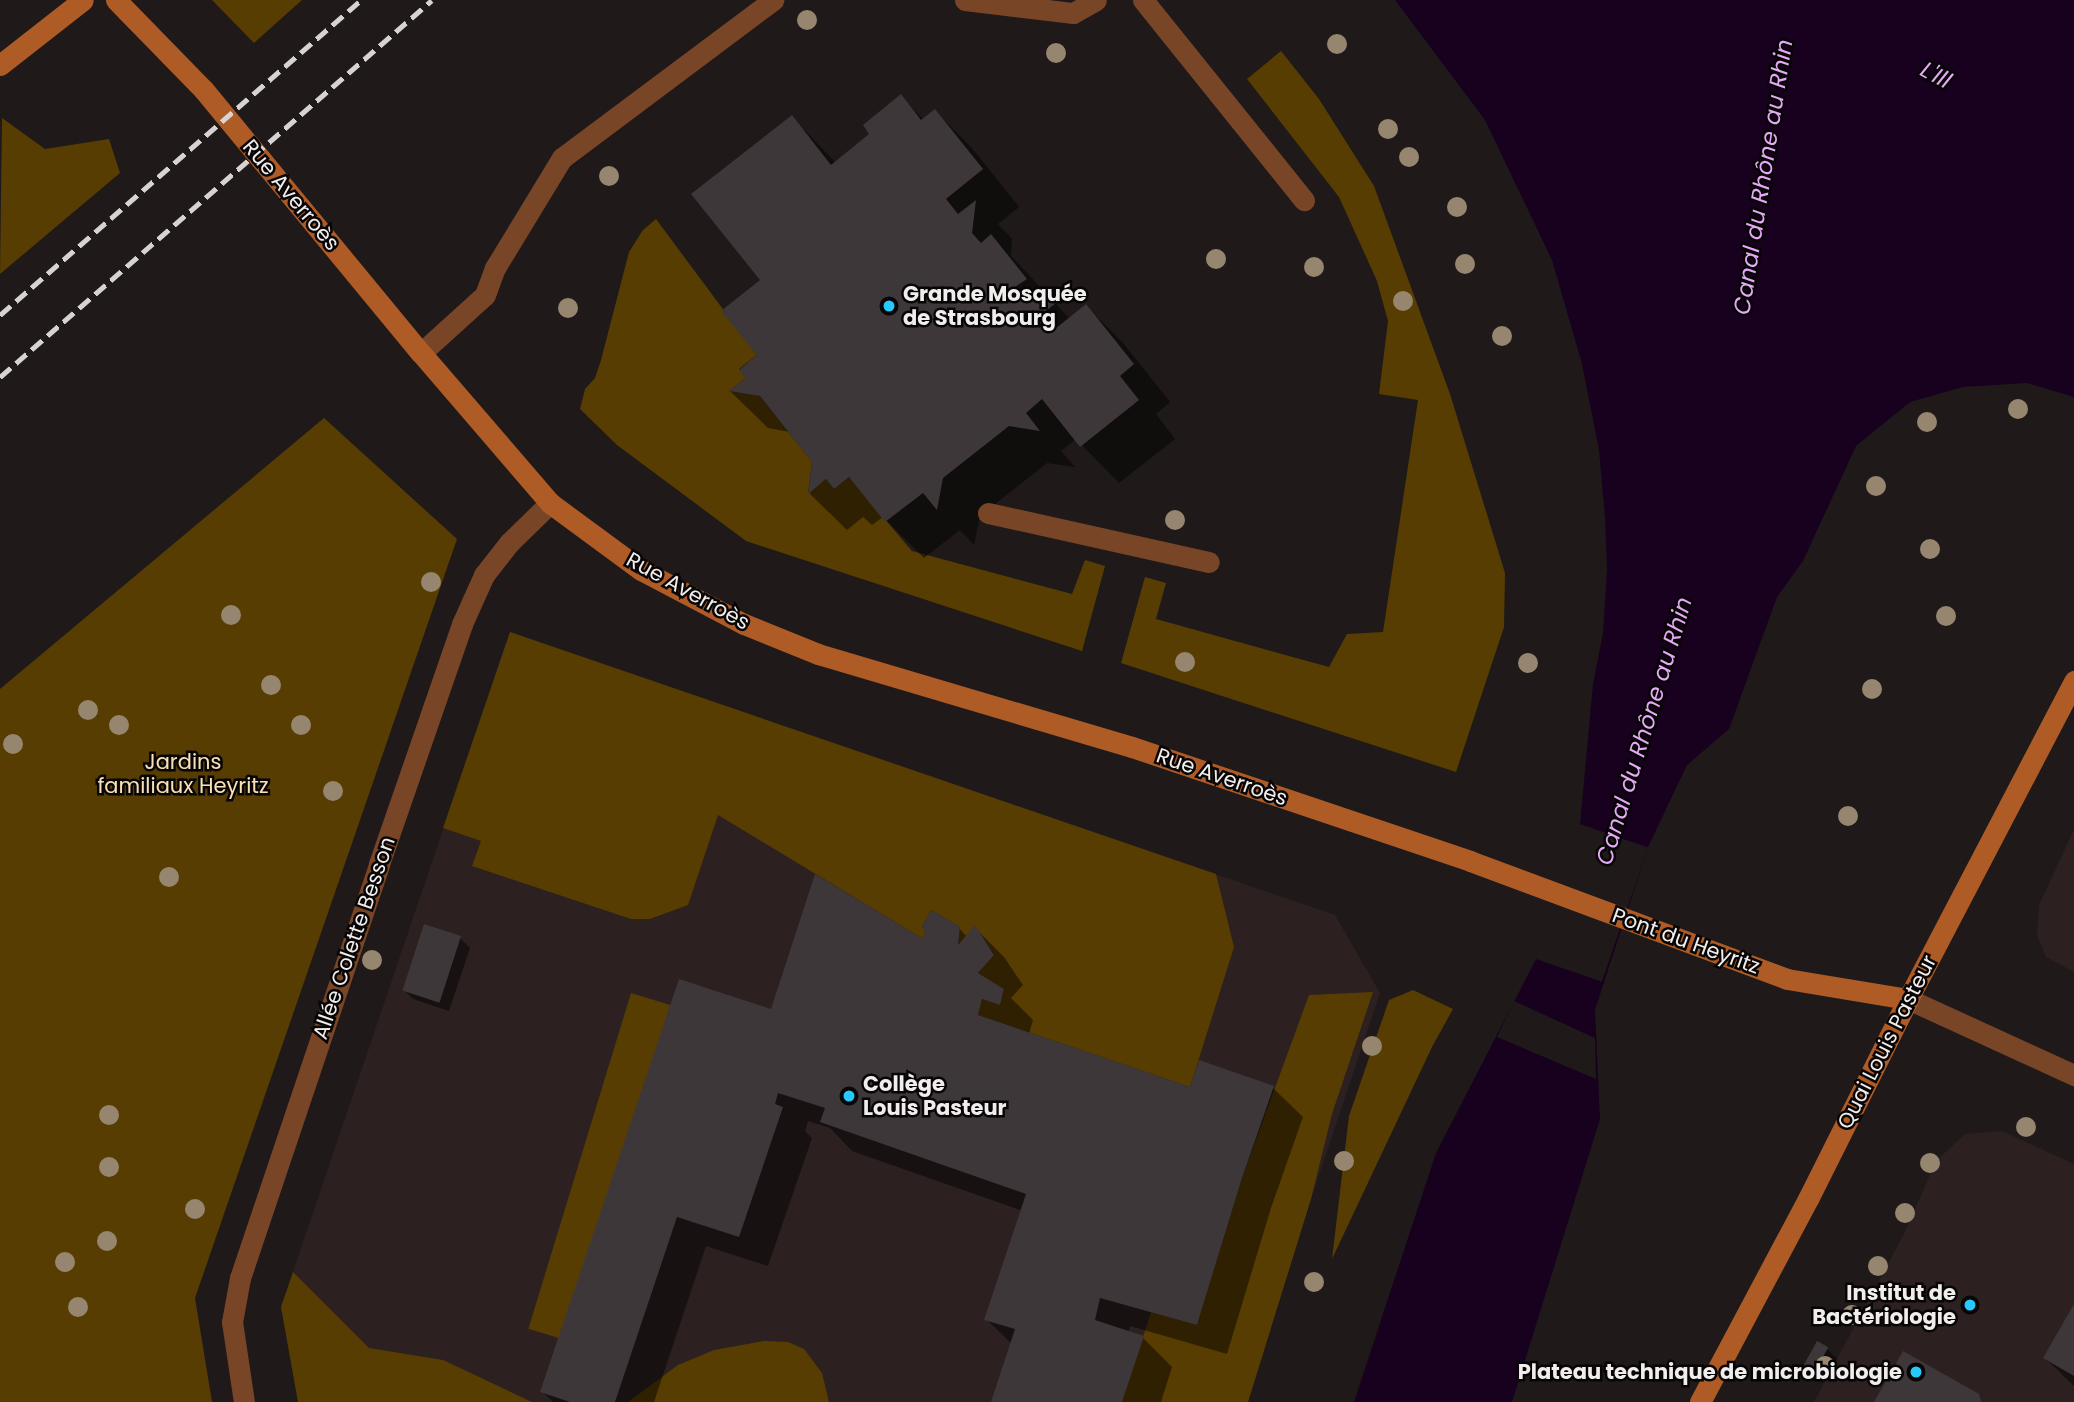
<!DOCTYPE html>
<html>
<head>
<meta charset="utf-8">
<style>
	body { margin:0 }
	#map { position:relative; width:2074px; height:1402px; overflow:hidden; background:#1f1919; font-family:Poppins,sans-serif }
	div>[style] { position:absolute }
	.built>* { inset:0; background:#2c2020 }
	.green>* { inset:0; background:#573d02; transform-origin:0 0 }
	.water>* { inset:0; background:#18001f }
	.pier>* { inset:0; background:#1f1919; transform-origin:0 0 }
	.shadow>* { inset:0; background:#0007 }
	.building>* { inset:0; background:#3d3739; transform-origin:0 0 }
	.service>* { height:21px; margin:-10.5px; padding:0 10.5px; transform-origin:10.5px; border-radius:10.5px; background:#794527 }
	.minor>* { height:21px; margin:-10.5px; padding:0 10.5px; transform-origin:10.5px; border-radius:10.5px; background:#794527 }
	.tertiary>* { height:21px; margin:-10.5px; padding:0 10.5px; transform-origin:10.5px; border-radius:10.5px; background:#794527 }
	.secondary>* { height:21px; margin:-10.5px; padding:0 10.5px; transform-origin:10.5px; border-radius:10.5px; background:#ae5b26 }
	.rail>* { height:5px; margin-top:-2.5px; transform-origin:0; background:repeating-linear-gradient(90deg,#d7d3d3 0 14px,transparent 0 21px) }
	.trees>* { width:20px; height:20px; margin:-10px; border-radius:50%; background:#97866f }
	.dots>* { width:19px; height:19px; translate:-50% -50%; box-sizing:border-box; border:4px solid #070505; border-radius:50% }
	span { translate:-50% -50%; white-space:nowrap; text-align:center; line-height:1.15; -webkit-text-stroke:5px #070505; paint-order:stroke }
	.street-label { font-size:21px; color:#f1eded }
	.poi-label { font-size:21px; color:#f1eded; font-weight:700 }
	.left { translate:0 -50%; text-align:left }
	.right { translate:-100% -50%; text-align:right }
	.park-label { font-size:21px; color:#fae0b6 }
	.water-label { font-size:23px; color:#e6a9f7; font-style:italic }
</style>
</head>
<body>
<div id="map">
	<div class="built">
		<i style="clip-path:polygon(510px 632px,1335px 915px,1380px 993px,1311px 1199px,1248px 1402px,298px 1402px,281px 1307px)"></i>
		<i style="clip-path:polygon(2074px 829px,2074px 972px,2046px 957px,2037px 936px,2039px 905px)"></i>
		<i style="clip-path:polygon(2002px 1131px,2074px 1164px,2074px 1402px,1814px 1402px,1904px 1234px,1936px 1161px,1965px 1134px)"></i>
	</div>
	<div class="green">
		<i style="clip-path:polygon(212px 0,302px 0,254px 43px)"></i>
		<i style="clip-path:polygon(1281px 51px,1319px 99px,1374px 186px,1450px 394px,1505px 573px,1504px 627px,1456px 772px,1121px 663px,1145px 577px,1166px 583px,1156px 619px,1329px 667px,1347px 634px,1383px 632px,1418px 400px,1379px 394px,1388px 321px,1377px 281px,1339px 197px,1247px 79px)"></i>
		<i style="clip-path:polygon(2px 118px,45px 149px,109px 139px,120px 173px,0 274px)"></i>
		<i style="clip-path:polygon(656px 219px,757px 355px,739px 369px,746px 378px,729px 391px,760px 396px,812px 462px,808px 493px,826px 479px,834px 489px,849px 477px,912px 551px,1072px 594px,1085px 560px,1105px 566px,1082px 651px,746px 541px,617px 445px,580px 409px,585px 389px,595px 378px,601px 360px,629px 252px,643px 230px)"></i>
		<i style="clip-path:polygon(324px 418px,457px 539px,195px 1298px,212px 1402px,0 1402px,0 689px)"></i>
		<i style="clip-path:polygon(510px 632px,1216px 874px,1234px 947px,1190px 1087px,978px 1015px,982px 999px,1000px 1005px,1004px 989px,978px 973px,994px 954px,975px 926px,958px 945px,960px 927px,931px 910px,922px 927px,925px 929px,923px 939px,718px 815px,688px 905px,650px 919px,631px 919px,472px 866px,481px 841px,443px 828px)"></i>
		<i style="clip-path:polygon(1413px 990px,1453px 1009px,1432px 1047px,1332px 1259px,1349px 1116px,1389px 1000px)"></i>
		<i style="clip-path:polygon(1373px 992px,1332px 1114px,1311px 1199px,1248px 1402px,1122px 1402px,1151px 1312px,1197px 1325px,1242px 1178px,1309px 995px)"></i>
		<i style="left:631px;top:993px;width:41px;height:351px;rotate:17deg"></i>
		<i style="clip-path:polygon(293px 1272px,369px 1348px,443px 1360px,532px 1402px,298px 1402px,281px 1307px)"></i>
		<i style="clip-path:polygon(764px 1341px,788px 1342px,804px 1349px,822px 1373px,829px 1402px,628px 1402px,678px 1365px,714px 1350px)"></i>
	</div>
	<div class="water">
		<i style="clip-path:polygon(1395px 0,2074px 0,2074px 397px,2027px 383px,1963px 387px,1910px 402px,1856px 446px,1803px 561px,1777px 597px,1729px 729px,1687px 765px,1648px 847px,1595px 1010px,1600px 1119px,1512px 1402px,1354px 1402px,1436px 1153px,1536px 959px,1580px 825px,1593px 684px,1603px 633px,1607px 569px,1605px 517px,1599px 450px,1582px 364px,1552px 260px,1485px 120px)"></i>
	</div>
	<div class="pier">
		<i style="left:1580px;top:824px;width:72px;height:142px;rotate:19deg"></i>
		<i style="clip-path:polygon(1514px 1001px,1595px 1038px,1596px 1079px,1497px 1037px)"></i>
	</div>
	<div class="shadow">
		<i style="clip-path:polygon(901px 97px,924px 120px,935px 111px,972px 148px,1019px 207px,998px 224px,1012px 239px,1011px 256px,1070px 319px,1086px 306px,1123px 343px,1170px 402px,1156px 414px,1175px 439px,1119px 483px,1076px 439px,1061px 451px,1075px 467px,1047px 463px,980px 516px,974px 545px,960px 530px,924px 558px,883px 517px,872px 525px,863px 517px,847px 530px,810px 494px,814px 462px,790px 432px,768px 428px,731px 392px,748px 378px,759px 356px,792px 117px,836px 163px,872px 135px)"></i>
		<i style="clip-path:polygon(425px 926px,460px 938px,470px 948px,449px 1011px,413px 999px,403px 989px)"></i>
		<i style="clip-path:polygon(959px 928px,967px 937px,975px 928px,1004px 957px,1023px 985px,1011px 998px,1033px 1020px,1029px 1034px,1191px 1089px,1273px 1088px,1303px 1117px,1271px 1208px,1227px 1354px,1130px 1326px,1128px 1333px,1143px 1338px,1172px 1367px,1161px 1402px,993px 1402px,1012px 1344px,986px 1319px,1023px 1211px,852px 1151px,830px 1128px,808px 1121px,805px 1131px,812px 1138px,768px 1266px,706px 1246px,654px 1402px,553px 1402px,542px 1391px,772px 1012px)"></i>
		<i style="clip-path:polygon(2074px 1308px,2074px 1386px,2045px 1358px)"></i>
		<i style="clip-path:polygon(1827px 1349px,1837px 1359px,1822px 1383px,1804px 1369px)"></i>
	</div>
	<div class="building">
		<i style="clip-path:polygon(901px 94px,921px 120px,935px 109px,983px 169px,946px 199px,958px 214px,976px 200px,972px 233px,981px 243px,991px 234px,1027px 279px,1015px 287px,1024px 299px,1056px 303px,1038px 317px,1050px 333px,1086px 304px,1134px 364px,1120px 376px,1139px 400px,1080px 447px,1042px 399px,1026px 413px,1040px 431px,1009px 426px,943px 478px,937px 510px,923px 493px,885px 522px,849px 477px,834px 489px,826px 479px,808px 494px,812px 462px,760px 396px,729px 391px,746px 378px,739px 370px,757px 355px,721px 311px,760px 280px,691px 194px,792px 115px,831px 165px,869px 134px,863px 125px)"></i>
		<i style="clip-path:polygon(815px 874px,923px 939px,925px 929px,922px 927px,931px 910px,960px 927px,958px 945px,975px 925px,994px 955px,978px 973px,1004px 989px,1000px 1005px,982px 999px,978px 1015px,1190px 1087px,1199px 1060px,1274px 1086px,1242px 1178px,1197px 1325px,1100px 1298px,1095px 1320px,1144px 1336px,1122px 1402px,991px 1402px,1015px 1329px,984px 1320px,1026px 1194px,820px 1122px,825px 1108px,778px 1093px,775px 1104px,783px 1107px,739px 1237px,677px 1217px,615px 1402px,570px 1402px,540px 1392px,679px 979px,771px 1009px)"></i>
		<i style="left:424px;top:924px;width:39px;height:70px;rotate:18deg"></i>
		<i style="clip-path:polygon(2074px 1304px,2074px 1376px,2043px 1358px)"></i>
		<i style="left:1817px;top:1341px;width:13px;height:32px;rotate:29deg"></i>
		<i style="clip-path:polygon(1903px 1351px,1979px 1394px,1981px 1402px,1874px 1402px)"></i>
	</div>
	<div class="service">
		<i style="left:965px;top:0;width:109px;rotate:6.9deg"></i>
		<i style="left:1073px;top:13px;width:26px;rotate:-29deg"></i>
		<i style="left:1143px;top:0;width:257px;rotate:51.2deg"></i>
		<i style="left:421px;top:353px;width:86px;rotate:-42.2deg"></i>
		<i style="left:485px;top:295px;width:29px;rotate:-70deg"></i>
		<i style="left:495px;top:268px;width:129px;rotate:-58.7deg"></i>
		<i style="left:562px;top:158px;width:264px;rotate:-36.8deg"></i>
		<i style="left:988px;top:513px;width:226px;rotate:12.5deg"></i>
	</div>
	<div class="minor">
		<i style="left:244px;top:1402px;width:81px;rotate:-98.5deg"></i>
		<i style="left:232px;top:1322px;width:45px;rotate:-79.7deg"></i>
		<i style="left:240px;top:1278px;width:437px;rotate:-71.4deg"></i>
		<i style="left:379px;top:864px;width:254px;rotate:-70.9deg"></i>
		<i style="left:462px;top:624px;width:54px;rotate:-65.8deg"></i>
		<i style="left:484px;top:575px;width:41px;rotate:-52deg"></i>
		<i style="left:509px;top:543px;width:57px;rotate:-44.3deg"></i>
	</div>
	<div class="tertiary">
		<i style="left:1908px;top:999px;width:183px;rotate:24.6deg"></i>
	</div>
	<div class="secondary">
		<i style="left:116px;top:0;width:124px;rotate:45.7deg"></i>
		<i style="left:203px;top:89px;width:342px;rotate:50.5deg"></i>
		<i style="left:421px;top:353px;width:198px;rotate:49.3deg"></i>
		<i style="left:550px;top:503px;width:113px;rotate:36.4deg"></i>
		<i style="left:641px;top:570px;width:116px;rotate:27.7deg"></i>
		<i style="left:744px;top:624px;width:80px;rotate:22.1deg"></i>
		<i style="left:818px;top:654px;width:327px;rotate:16.5deg"></i>
		<i style="left:1132px;top:747px;width:357px;rotate:18.6deg"></i>
		<i style="left:1470px;top:861px;width:338px;rotate:20.4deg"></i>
		<i style="left:1787px;top:979px;width:123px;rotate:9.4deg"></i>
		<i style="left:0;top:65px;width:105px;rotate:-38.1deg"></i>
		<i style="left:1700px;top:1402px;width:230px;rotate:-62deg"></i>
		<i style="left:1808px;top:1199px;width:224px;rotate:-63.4deg"></i>
		<i style="left:1908px;top:999px;width:359px;rotate:-62.4deg"></i>
	</div>
	<div class="rail">
		<i style="left:0;top:315px;width:479px;rotate:-41.1deg"></i>
		<i style="left:0;top:377px;width:573px;rotate:-41.11deg"></i>
	</div>
	<div class="trees">
		<i style="left:807px;top:20px"></i>
		<i style="left:1337px;top:44px"></i>
		<i style="left:1056px;top:53px"></i>
		<i style="left:1388px;top:129px"></i>
		<i style="left:1409px;top:157px"></i>
		<i style="left:609px;top:176px"></i>
		<i style="left:1457px;top:207px"></i>
		<i style="left:1216px;top:259px"></i>
		<i style="left:1465px;top:264px"></i>
		<i style="left:1314px;top:267px"></i>
		<i style="left:1403px;top:301px"></i>
		<i style="left:568px;top:308px"></i>
		<i style="left:1502px;top:336px"></i>
		<i style="left:2018px;top:409px"></i>
		<i style="left:1927px;top:422px"></i>
		<i style="left:1876px;top:486px"></i>
		<i style="left:1175px;top:520px"></i>
		<i style="left:1930px;top:549px"></i>
		<i style="left:431px;top:582px"></i>
		<i style="left:231px;top:615px"></i>
		<i style="left:1946px;top:616px"></i>
		<i style="left:1185px;top:662px"></i>
		<i style="left:1528px;top:663px"></i>
		<i style="left:271px;top:685px"></i>
		<i style="left:1872px;top:689px"></i>
		<i style="left:88px;top:710px"></i>
		<i style="left:119px;top:725px"></i>
		<i style="left:301px;top:725px"></i>
		<i style="left:13px;top:744px"></i>
		<i style="left:333px;top:791px"></i>
		<i style="left:1848px;top:816px"></i>
		<i style="left:169px;top:877px"></i>
		<i style="left:372px;top:960px"></i>
		<i style="left:1372px;top:1046px"></i>
		<i style="left:109px;top:1115px"></i>
		<i style="left:2026px;top:1127px"></i>
		<i style="left:1344px;top:1161px"></i>
		<i style="left:1930px;top:1163px"></i>
		<i style="left:109px;top:1167px"></i>
		<i style="left:195px;top:1209px"></i>
		<i style="left:1905px;top:1213px"></i>
		<i style="left:107px;top:1241px"></i>
		<i style="left:65px;top:1262px"></i>
		<i style="left:1878px;top:1266px"></i>
		<i style="left:1314px;top:1282px"></i>
		<i style="left:78px;top:1307px"></i>
		<i style="left:1852px;top:1315px"></i>
		<i style="left:1825px;top:1366px"></i>
	</div>
	<div class="dots">
		<i style="left:889px;top:306px;background:#25c9fe"></i>
		<i style="left:849px;top:1096px;background:#25c9fe"></i>
		<i style="left:1970px;top:1305px;background:#25c9fe"></i>
		<i style="left:1916px;top:1372px;background:#25c9fe"></i>
	</div>
	<div class="street-label">
		<span style="left:291px;top:195px;rotate:50deg">Rue Averroès</span>
		<span style="left:688px;top:591px;rotate:29deg">Rue Averroès</span>
		<span style="left:1222px;top:777px;rotate:19deg">Rue Averroès</span>
		<span style="left:354px;top:938px;rotate:-71deg">Allée Colette Besson</span>
		<span style="left:1686px;top:941px;rotate:20deg">Pont du Heyritz</span>
		<span style="left:1887px;top:1042px;rotate:-63deg">Quai Louis Pasteur</span>
	</div>
	<div class="poi-label">
		<span class="left" style="left:903px;top:306px">Grande Mosquée<br>de Strasbourg</span>
		<span class="left" style="left:863px;top:1096px">Collège<br>Louis Pasteur</span>
		<span class="right" style="left:1956px;top:1305px">Institut de<br>Bactériologie</span>
		<span class="right" style="left:1902px;top:1372px">Plateau technique de microbiologie</span>
	</div>
	<div class="park-label">
		<span style="left:183px;top:774px">Jardins<br>familiaux Heyritz</span>
	</div>
	<div class="water-label">
		<span style="left:1936px;top:75px;rotate:29deg">L'Ill</span>
		<span style="left:1763px;top:177px;rotate:-81deg">Canal du Rhône au Rhin</span>
		<span style="left:1644px;top:731px;rotate:-73deg">Canal du Rhône au Rhin</span>
	</div>
</div>
</body>
</html>
